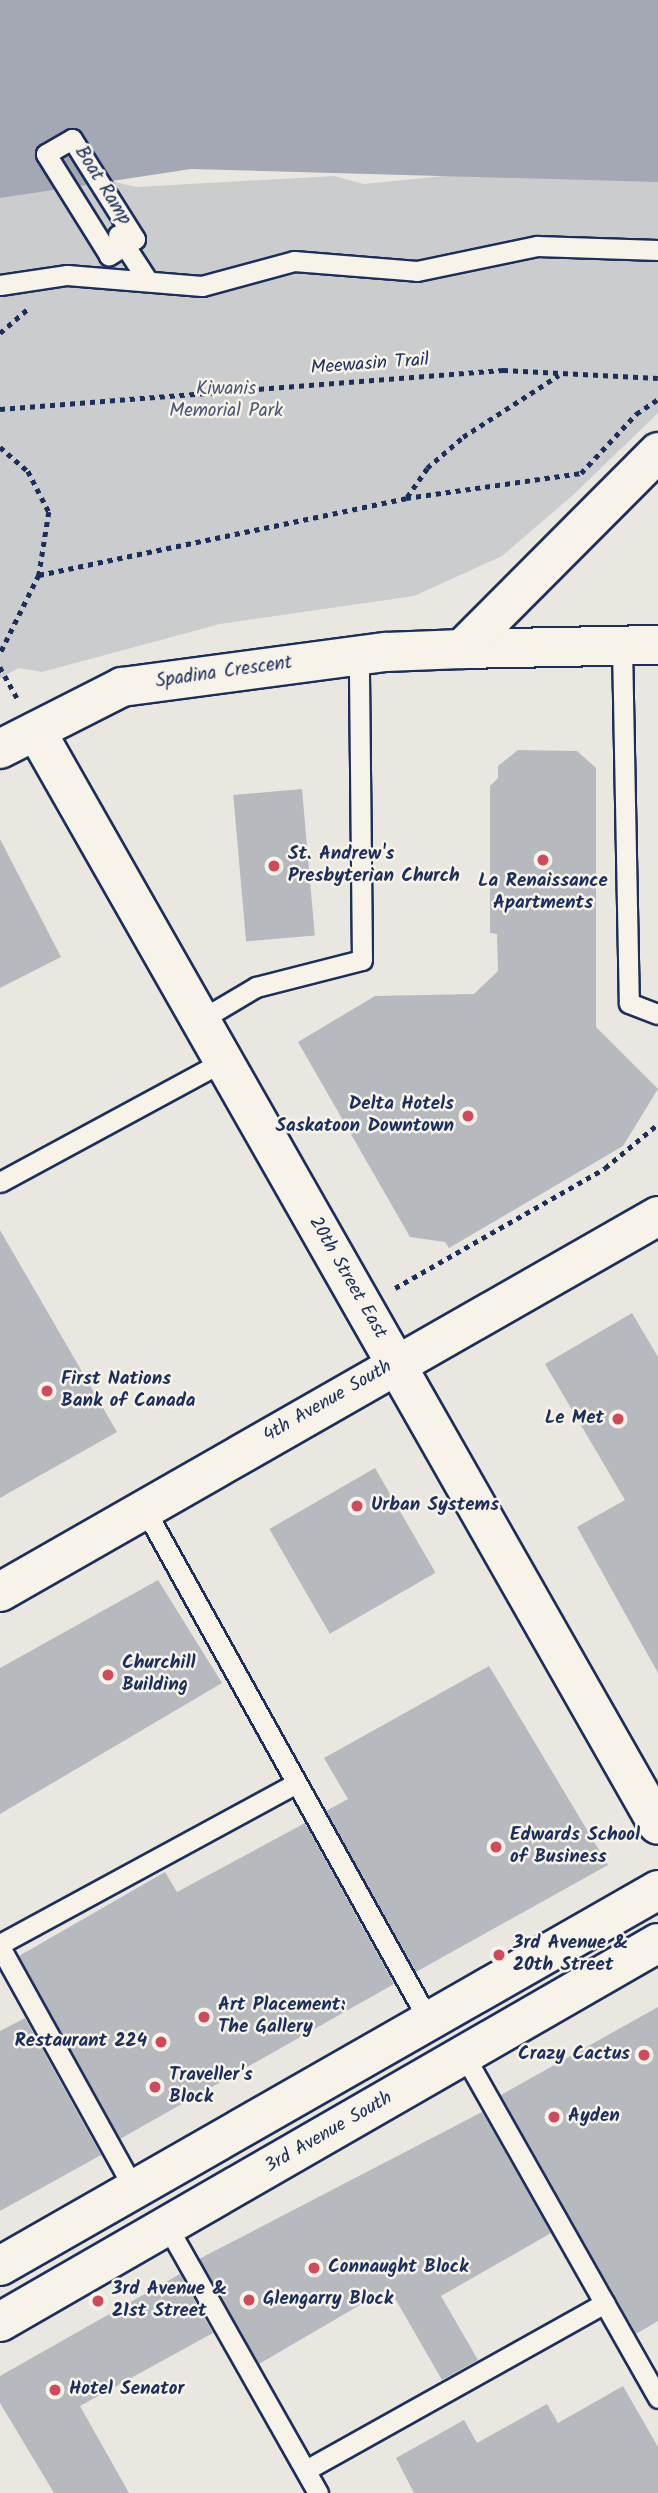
<!DOCTYPE html>
<html>
<head>
<meta charset="utf-8">
<style>
	body { margin:0 }
	#map { position:relative; width:658px; height:2493px; overflow:hidden; background:#eae7e0; font-family:Kalam,sans-serif }
	div>[style] { position:absolute }
	.green>* { inset:0; background:#cbcccd }
	.water>* { inset:0; background:#a3a8b4 }
	.building>* { inset:0; background:#b6babf; transform-origin:0 0 }
	.path>* { height:4.5px; margin-top:-2.25px; transform-origin:0; background:repeating-linear-gradient(90deg,#1b2f5e 0 5px,transparent 0 10px) }
	.roads { filter:drop-shadow(2px 0 #1b2f5e) drop-shadow(-2px 0 #1b2f5e) drop-shadow(0 2px #1b2f5e) drop-shadow(0 -2px #1b2f5e) }
	.lane>* { height:19px; margin:-9.5px; padding:0 9.5px; transform-origin:9.5px; border-radius:9.5px; background:#f7f3e8 }
	.street>* { height:38px; margin:-19px; padding:0 19px; transform-origin:19px; border-radius:19px; background:#f7f3e8 }
	.secondary>* { height:38px; margin:-19px; padding:0 19px; transform-origin:19px; border-radius:19px; background:#f7f3e8 }
	.dots>* { width:19px; height:19px; translate:-50% -50%; box-sizing:border-box; border:4px solid #f7f3e8; border-radius:50% }
	span { translate:-50% -50%; white-space:nowrap; text-align:center; line-height:1.15; -webkit-text-stroke:5px #f7f3e8; paint-order:stroke }
	.street-label { font-size:19px; color:#1b2f5e }
	.park-label { font-size:19px; color:#47567a }
	.poi-label { font-size:19px; color:#1b2f5e; font-weight:700 }
	.left { translate:0 -50%; text-align:left }
	.right { translate:-100% -50%; text-align:right }
</style>
</head>
<body>
<div id="map">
	<div class="green">
		<i style="clip-path:polygon(543px 166px,658px 173px,658px 413px,572px 496px,502px 556px,414px 596px,220px 624px,42px 672px,19px 668px,0 678px,0 193px,102px 179px,136px 187px,334px 176px,364px 184px)"></i>
	</div>
	<div class="water">
		<i style="clip-path:polygon(0 0,658px 0,658px 182px,191px 169px,0 198px)"></i>
	</div>
	<div class="building">
		<i style="clip-path:polygon(518px 750px,577px 751px,596px 768px,596px 1027px,658px 1089px,623px 1146px,449px 1248px,445px 1242px,410px 1237px,298px 1042px,375px 996px,474px 994px,498px 971px,497px 934px,490px 933px,490px 786px,498px 778px,498px 766px)"></i>
		<i style="left:302px;top:789px;width:147px;height:69px;rotate:85deg"></i>
		<i style="clip-path:polygon(0 839px,61px 957px,0 988px)"></i>
		<i style="clip-path:polygon(0 1230px,117px 1432px,0 1498px)"></i>
		<i style="clip-path:polygon(632px 1313px,658px 1357px,658px 1673px,577px 1527px,625px 1500px,545px 1364px)"></i>
		<i style="left:375px;top:1468px;width:121px;height:122px;rotate:60deg"></i>
		<i style="clip-path:polygon(158px 1580px,222px 1683px,0 1814px,0 1668px)"></i>
		<i style="clip-path:polygon(489px 1666px,608px 1865px,416px 1972px,326px 1811px,348px 1799px,324px 1758px)"></i>
		<i style="clip-path:polygon(305px 1823px,394px 1984px,120px 2139px,19px 1956px,165px 1872px,177px 1892px)"></i>
		<i style="clip-path:polygon(658px 2007px,658px 2321px,636px 2334px,501px 2095px)"></i>
		<i style="clip-path:polygon(25px 2018px,101px 2155px,0 2211px,0 2031px)"></i>
		<i style="clip-path:polygon(482px 2112px,551px 2233px,441px 2296px,478px 2360px,442px 2380px,389px 2288px,259px 2364px,199px 2259px)"></i>
		<i style="clip-path:polygon(180px 2274px,213px 2333px,80px 2406px,129px 2493px,54px 2493px,0 2403px,0 2376px)"></i>
		<i style="clip-path:polygon(623px 2386px,658px 2447px,658px 2493px,414px 2493px,396px 2458px,464px 2420px,477px 2443px,547px 2404px,558px 2423px)"></i>
	</div>
	<div class="path">
		<i style="left:0;top:333px;width:38px;rotate:-41deg"></i>
		<i style="left:0;top:409px;width:505px;rotate:-4.43deg"></i>
		<i style="left:503px;top:370px;width:155px;rotate:3deg"></i>
		<i style="left:0;top:447px;width:37px;rotate:41deg"></i>
		<i style="left:28px;top:471px;width:46px;rotate:62.9deg"></i>
		<i style="left:49px;top:512px;width:64px;rotate:99deg"></i>
		<i style="left:39px;top:575px;width:88px;rotate:116.3deg"></i>
		<i style="left:407px;top:497px;width:35px;rotate:-55deg"></i>
		<i style="left:427px;top:468px;width:48px;rotate:-40.7deg"></i>
		<i style="left:463px;top:437px;width:114px;rotate:-32.9deg"></i>
		<i style="left:39px;top:575px;width:375px;rotate:-11.8deg"></i>
		<i style="left:406px;top:498px;width:177px;rotate:-8.1deg"></i>
		<i style="left:581px;top:473px;width:81px;rotate:-47deg"></i>
		<i style="left:636px;top:414px;width:27px;rotate:-34deg"></i>
		<i style="left:0;top:667px;width:38px;rotate:61deg"></i>
		<i style="left:395px;top:1288px;width:242px;rotate:-29.7deg"></i>
		<i style="left:605px;top:1168px;width:69px;rotate:-39.7deg"></i>
	</div>
	<div class="roads">
		<div class="lane">
			<i style="left:72px;top:139px;width:118px;rotate:57.8deg"></i>
			<i style="left:135px;top:239px;width:31px;rotate:148deg"></i>
			<i style="left:109px;top:255px;width:119px;rotate:-122deg"></i>
			<i style="left:46px;top:154px;width:30px;rotate:-30deg"></i>
			<i style="left:118px;top:235px;width:55px;rotate:56.9deg"></i>
			<i style="left:0;top:285px;width:68px;rotate:-8.5deg"></i>
			<i style="left:67px;top:275px;width:135px;rotate:4.7deg"></i>
			<i style="left:202px;top:286px;width:95px;rotate:-15.2deg"></i>
			<i style="left:294px;top:261px;width:123px;rotate:4.6deg"></i>
			<i style="left:417px;top:271px;width:123px;rotate:-11.8deg"></i>
			<i style="left:537px;top:246px;width:121px;rotate:1.9deg"></i>
			<i style="left:622px;top:646px;width:357px;rotate:88.9deg"></i>
			<i style="left:629px;top:1003px;width:31px;rotate:21deg"></i>
			<i style="left:202px;top:1019px;width:63px;rotate:-30.7deg"></i>
			<i style="left:256px;top:987px;width:109px;rotate:-14.3deg"></i>
			<i style="left:362px;top:960px;width:305px;rotate:-90.6deg"></i>
			<i style="left:0;top:1182px;width:255px;rotate:-28.4deg"></i>
			<i style="left:144px;top:1508px;width:587px;rotate:60.95deg"></i>
			<i style="left:0;top:1944px;width:336px;rotate:-28.5deg"></i>
			<i style="left:0;top:1947px;width:277px;rotate:61deg"></i>
			<i style="left:464px;top:2055px;width:394px;rotate:60.5deg"></i>
			<i style="left:167px;top:2226px;width:307px;rotate:60.5deg"></i>
			<i style="left:306px;top:2470px;width:342px;rotate:-29.2deg"></i>
		</div>
		<div class="street">
			<i style="left:462px;top:649px;width:196px;rotate:-1.2deg"></i>
		</div>
		<div class="secondary">
			<i style="left:36px;top:731px;width:1258px;rotate:60.38deg"></i>
			<i style="left:0;top:749px;width:137px;rotate:-26.9deg"></i>
			<i style="left:122px;top:687px;width:266px;rotate:-7.6deg"></i>
			<i style="left:386px;top:652px;width:76px;rotate:-2.3deg"></i>
			<i style="left:462px;top:649px;width:278px;rotate:-45.1deg"></i>
			<i style="left:0;top:1592px;width:758px;rotate:-29.74deg"></i>
			<i style="left:0;top:2266px;width:758px;rotate:-29.74deg"></i>
			<i style="left:0;top:2322px;width:759px;rotate:-29.94deg"></i>
		</div>
	</div>
	<div class="dots">
		<i style="left:543px;top:860px;background:#d1495b"></i>
		<i style="left:274px;top:866px;background:#d1495b"></i>
		<i style="left:468px;top:1116px;background:#d1495b"></i>
		<i style="left:47px;top:1391px;background:#d1495b"></i>
		<i style="left:618px;top:1419px;background:#d1495b"></i>
		<i style="left:357px;top:1506px;background:#d1495b"></i>
		<i style="left:108px;top:1675px;background:#d1495b"></i>
		<i style="left:496px;top:1847px;background:#d1495b"></i>
		<i style="left:499px;top:1955px;background:#d1495b"></i>
		<i style="left:204px;top:2017px;background:#d1495b"></i>
		<i style="left:161px;top:2042px;background:#d1495b"></i>
		<i style="left:644px;top:2055px;background:#d1495b"></i>
		<i style="left:155px;top:2087px;background:#d1495b"></i>
		<i style="left:554px;top:2117px;background:#d1495b"></i>
		<i style="left:314px;top:2268px;background:#d1495b"></i>
		<i style="left:249px;top:2300px;background:#d1495b"></i>
		<i style="left:98px;top:2301px;background:#d1495b"></i>
		<i style="left:55px;top:2390px;background:#d1495b"></i>
	</div>
	<div class="street-label">
		<span style="left:102px;top:186px;rotate:58deg">Boat Ramp</span>
		<span style="left:370px;top:365px;rotate:-4deg">Meewasin Trail</span>
		<span style="left:224px;top:673px;rotate:-8deg">Spadina Crescent</span>
		<span style="left:347px;top:1278px;rotate:60deg">20th Street East</span>
		<span style="left:328px;top:1402px;rotate:-30deg">4th Avenue South</span>
		<span style="left:329px;top:2133px;rotate:-30deg">3rd Avenue South</span>
	</div>
	<div class="park-label">
		<span style="left:226px;top:401px">Kiwanis<br>Memorial Park</span>
	</div>
	<div class="poi-label">
		<span class="left" style="left:288px;top:866px">St. Andrew's<br>Presbyterian Church</span>
		<span style="left:543px;top:893px">La Renaissance<br>Apartments</span>
		<span class="right" style="left:454px;top:1116px">Delta Hotels<br>Saskatoon Downtown</span>
		<span class="left" style="left:61px;top:1391px">First Nations<br>Bank of Canada</span>
		<span class="right" style="left:604px;top:1419px">Le Met</span>
		<span class="left" style="left:371px;top:1506px">Urban Systems</span>
		<span class="left" style="left:122px;top:1675px">Churchill<br>Building</span>
		<span class="left" style="left:510px;top:1847px">Edwards School<br>of Business</span>
		<span class="left" style="left:513px;top:1955px">3rd Avenue &amp;<br>20th Street</span>
		<span class="left" style="left:218px;top:2017px">Art Placement:<br>The Gallery</span>
		<span class="right" style="left:147px;top:2042px">Restaurant 224</span>
		<span class="right" style="left:630px;top:2055px">Crazy Cactus</span>
		<span class="left" style="left:169px;top:2087px">Traveller's<br>Block</span>
		<span class="left" style="left:568px;top:2117px">Ayden</span>
		<span class="left" style="left:328px;top:2268px">Connaught Block</span>
		<span class="left" style="left:112px;top:2301px">3rd Avenue &amp;<br>21st Street</span>
		<span class="left" style="left:263px;top:2300px">Glengarry Block</span>
		<span class="left" style="left:69px;top:2390px">Hotel Senator</span>
	</div>
</div>
</body>
</html>
